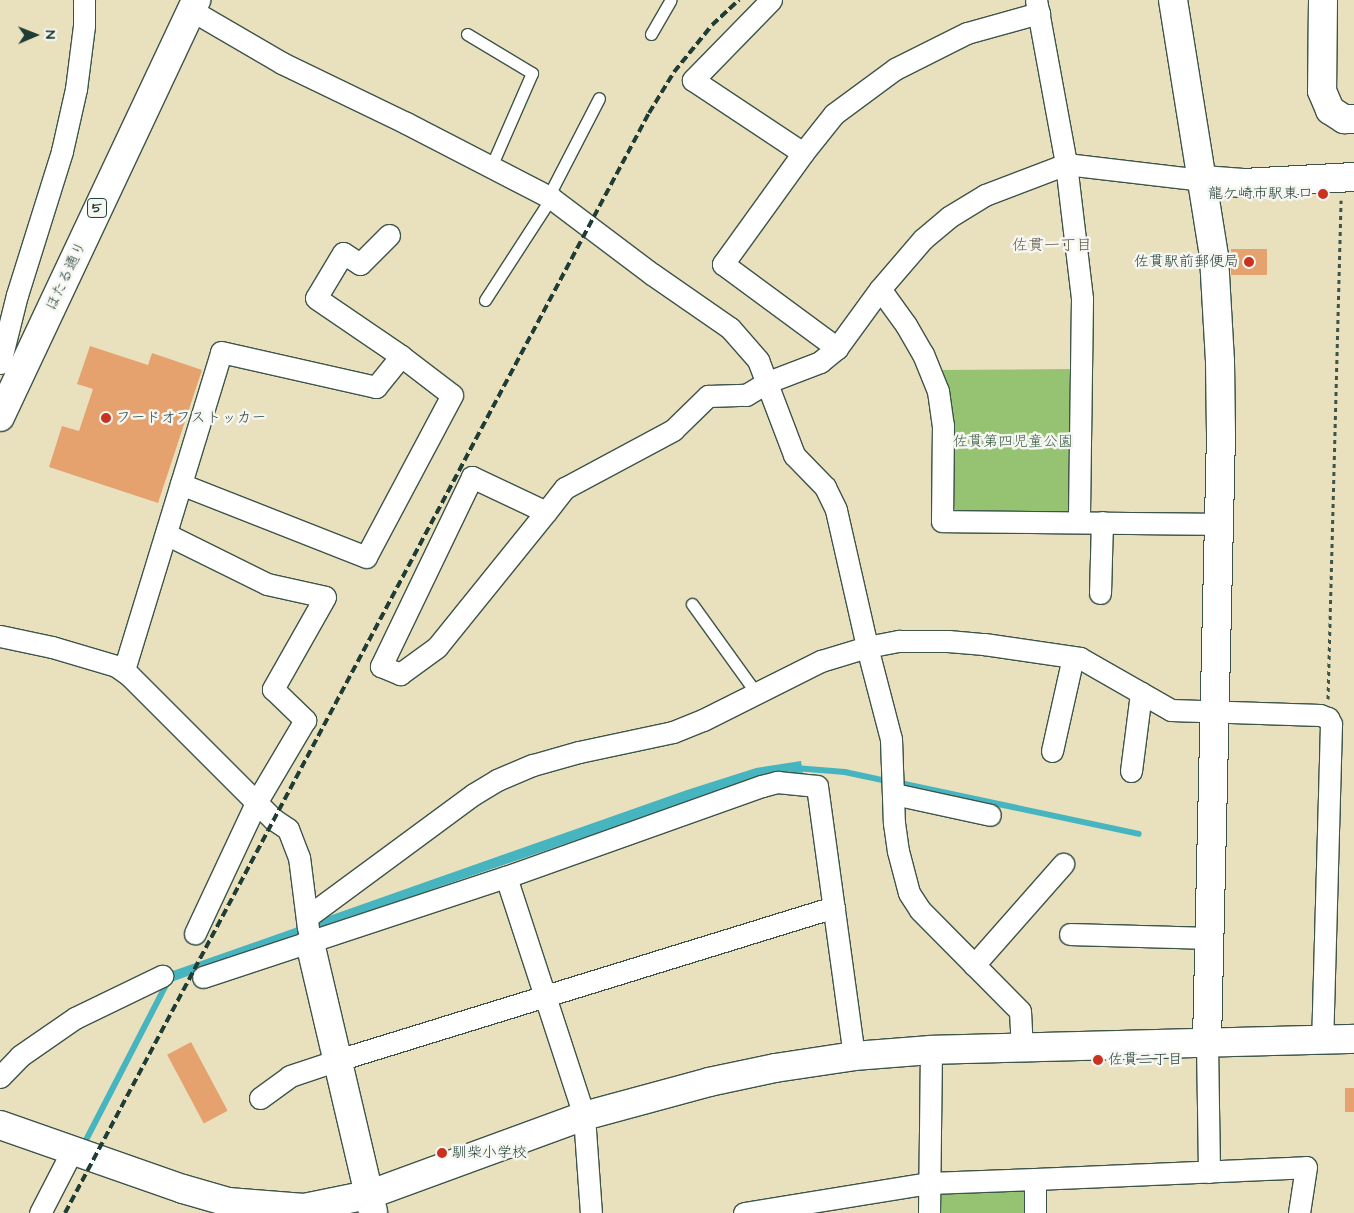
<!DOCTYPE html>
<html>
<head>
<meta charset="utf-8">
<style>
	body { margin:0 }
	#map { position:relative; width:1354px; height:1213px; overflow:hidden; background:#e9e0be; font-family:"Architects Daughter","Klee One",sans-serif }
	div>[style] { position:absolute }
	.green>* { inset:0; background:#95c372 }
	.water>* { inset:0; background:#46b5c0 }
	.stream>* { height:5.5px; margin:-2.75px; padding:0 2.75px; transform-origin:2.75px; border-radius:2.75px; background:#46b5c0 }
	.building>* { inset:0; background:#e5a26f; transform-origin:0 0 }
	.path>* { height:3px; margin-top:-1.5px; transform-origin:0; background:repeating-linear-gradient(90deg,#3d5549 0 4px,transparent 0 8px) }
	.roads { filter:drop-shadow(1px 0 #3d5549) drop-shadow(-1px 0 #3d5549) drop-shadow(0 1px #3d5549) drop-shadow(0 -1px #3d5549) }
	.lane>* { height:11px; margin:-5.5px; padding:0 5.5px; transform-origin:5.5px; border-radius:5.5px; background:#fff }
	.street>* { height:21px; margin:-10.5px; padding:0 10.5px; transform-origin:10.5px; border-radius:10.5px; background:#fff }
	.secondary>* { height:28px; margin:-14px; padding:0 14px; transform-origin:14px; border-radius:14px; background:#fff }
	.primary>* { height:28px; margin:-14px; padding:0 14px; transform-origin:14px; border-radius:14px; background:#fff }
	.rail>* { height:4px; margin-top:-2px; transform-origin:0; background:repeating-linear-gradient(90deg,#1f3d34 0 8px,transparent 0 12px) }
	.dots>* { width:14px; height:14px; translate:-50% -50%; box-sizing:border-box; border:2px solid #f6f6f2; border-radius:50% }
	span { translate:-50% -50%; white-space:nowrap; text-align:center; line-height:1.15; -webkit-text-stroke:5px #f6f6f2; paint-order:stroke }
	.shield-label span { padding:1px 4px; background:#f6f6f2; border:1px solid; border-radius:4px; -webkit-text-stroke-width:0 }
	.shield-label { font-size:14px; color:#1f3d34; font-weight:700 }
	.poi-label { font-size:15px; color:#1f3d34 }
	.right { translate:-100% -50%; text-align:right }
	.left { translate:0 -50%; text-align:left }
	.street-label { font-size:15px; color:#1f3d34 }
	.park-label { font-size:15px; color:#3c5e44 }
	.neighbourhood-label { font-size:16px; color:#646049 }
	.north { position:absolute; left:10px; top:10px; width:50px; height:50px; -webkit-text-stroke:4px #f6f6f2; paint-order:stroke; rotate:89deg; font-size:14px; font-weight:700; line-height:20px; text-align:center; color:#1f3d34 }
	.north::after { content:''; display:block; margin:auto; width:18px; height:22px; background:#1f3d34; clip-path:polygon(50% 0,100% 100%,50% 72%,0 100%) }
</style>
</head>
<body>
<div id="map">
	<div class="green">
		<i style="clip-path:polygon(1073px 369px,1069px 512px,957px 511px,951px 506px,940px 370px)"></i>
		<i style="clip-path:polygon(1026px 1188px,1026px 1213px,937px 1213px,938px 1192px)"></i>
	</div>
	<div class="water">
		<i style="clip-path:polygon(801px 761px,803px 774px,691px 801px,442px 886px,174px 981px,167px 973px,687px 790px,756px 768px)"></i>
	</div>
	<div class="stream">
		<i style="left:795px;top:768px;width:50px;rotate:4.6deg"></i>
		<i style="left:845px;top:772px;width:43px;rotate:12.1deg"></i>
		<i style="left:900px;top:783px;width:244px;rotate:12deg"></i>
		<i style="left:83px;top:1146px;width:186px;rotate:-62.7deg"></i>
	</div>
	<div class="building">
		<i style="left:1231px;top:249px;width:36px;height:26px"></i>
		<i style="clip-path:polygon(90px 346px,148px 365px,152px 353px,202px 370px,158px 503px,49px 467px,62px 426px,79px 431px,93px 389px,77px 384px)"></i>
		<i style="left:191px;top:1042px;width:78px;height:27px;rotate:62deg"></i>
		<i style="left:1345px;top:1088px;width:9px;height:24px"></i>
	</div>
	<div class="path">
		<i style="left:1328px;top:699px;width:499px;rotate:-88.5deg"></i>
	</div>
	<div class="roads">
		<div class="lane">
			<i style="left:467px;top:34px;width:76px;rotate:31deg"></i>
			<i style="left:532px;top:73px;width:103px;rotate:113.6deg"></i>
			<i style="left:651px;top:34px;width:39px;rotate:-60deg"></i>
			<i style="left:548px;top:197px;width:111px;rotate:-62.7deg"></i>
			<i style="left:485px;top:300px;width:121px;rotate:-57.1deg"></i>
			<i style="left:692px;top:604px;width:111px;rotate:54.2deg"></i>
		</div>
		<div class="street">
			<i style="left:771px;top:0;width:112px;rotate:134.3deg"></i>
			<i style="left:693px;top:80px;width:132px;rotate:33.6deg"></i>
			<i style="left:803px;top:153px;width:137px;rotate:125.8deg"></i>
			<i style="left:723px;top:264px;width:142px;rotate:36.4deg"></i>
			<i style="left:1036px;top:0;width:167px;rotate:79.6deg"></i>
			<i style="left:1066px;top:164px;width:136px;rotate:83.2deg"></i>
			<i style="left:1082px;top:299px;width:223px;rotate:90.8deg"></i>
			<i style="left:191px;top:10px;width:105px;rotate:30.2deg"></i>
			<i style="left:282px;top:63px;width:138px;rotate:25.8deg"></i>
			<i style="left:406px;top:123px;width:163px;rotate:27.3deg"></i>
			<i style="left:551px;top:198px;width:126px;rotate:37deg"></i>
			<i style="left:652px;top:274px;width:95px;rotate:34.7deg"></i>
			<i style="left:730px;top:328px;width:43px;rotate:48.8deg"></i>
			<i style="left:758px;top:360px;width:102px;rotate:69.2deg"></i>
			<i style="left:794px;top:455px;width:45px;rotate:45.9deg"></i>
			<i style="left:825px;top:487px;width:25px;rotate:64deg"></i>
			<i style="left:836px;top:510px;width:140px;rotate:77.2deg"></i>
			<i style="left:867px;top:647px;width:95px;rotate:75.4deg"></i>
			<i style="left:891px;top:739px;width:84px;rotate:88deg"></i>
			<i style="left:894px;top:823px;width:28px;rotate:82deg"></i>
			<i style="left:898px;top:851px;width:43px;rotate:75.3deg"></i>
			<i style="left:909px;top:893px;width:20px;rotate:57deg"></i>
			<i style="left:920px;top:910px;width:142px;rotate:45.3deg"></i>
			<i style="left:1020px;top:1011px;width:36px;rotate:87deg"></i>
			<i style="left:803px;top:153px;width:50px;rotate:-51.5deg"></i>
			<i style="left:834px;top:114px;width:76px;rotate:-36.4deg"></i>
			<i style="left:895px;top:69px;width:80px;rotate:-26.6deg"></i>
			<i style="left:967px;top:33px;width:75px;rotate:-15.5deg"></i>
			<i style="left:389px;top:235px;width:41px;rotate:135deg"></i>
			<i style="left:360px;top:264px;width:20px;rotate:-147deg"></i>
			<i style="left:343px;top:253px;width:52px;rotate:121deg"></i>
			<i style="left:316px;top:298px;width:103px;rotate:34.3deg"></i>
			<i style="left:880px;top:289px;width:44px;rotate:54.2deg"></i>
			<i style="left:906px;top:325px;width:34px;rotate:60deg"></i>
			<i style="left:923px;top:354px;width:40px;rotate:68deg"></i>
			<i style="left:938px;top:391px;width:34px;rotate:82deg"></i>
			<i style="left:943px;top:425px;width:96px;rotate:90.6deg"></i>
			<i style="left:942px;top:521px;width:277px;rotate:0.6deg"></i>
			<i style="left:0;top:363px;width:70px;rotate:-76deg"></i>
			<i style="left:17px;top:295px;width:151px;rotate:-72.6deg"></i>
			<i style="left:62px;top:151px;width:64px;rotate:-77.3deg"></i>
			<i style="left:76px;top:89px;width:64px;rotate:-82.8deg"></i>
			<i style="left:84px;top:26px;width:26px;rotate:-90deg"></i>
			<i style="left:546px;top:512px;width:82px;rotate:-154.7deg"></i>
			<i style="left:472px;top:477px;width:210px;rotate:115.7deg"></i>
			<i style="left:381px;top:666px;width:21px;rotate:23deg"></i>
			<i style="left:400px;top:674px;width:46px;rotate:-36.1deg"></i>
			<i style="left:437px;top:647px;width:174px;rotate:-51.1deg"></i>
			<i style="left:546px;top:512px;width:31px;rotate:-52deg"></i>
			<i style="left:565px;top:488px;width:123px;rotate:-28.2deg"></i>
			<i style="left:673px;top:430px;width:49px;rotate:-44.2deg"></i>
			<i style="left:708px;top:396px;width:38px;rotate:-2deg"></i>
			<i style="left:746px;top:395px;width:26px;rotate:-31deg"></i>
			<i style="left:768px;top:382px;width:56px;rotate:-21deg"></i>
			<i style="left:820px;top:362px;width:22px;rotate:-39deg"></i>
			<i style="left:837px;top:348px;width:73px;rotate:-53.9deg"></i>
			<i style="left:880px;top:289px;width:66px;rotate:-49.3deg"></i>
			<i style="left:923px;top:239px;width:34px;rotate:-40deg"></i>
			<i style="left:949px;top:217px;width:42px;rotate:-31.4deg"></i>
			<i style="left:985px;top:195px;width:87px;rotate:-20.9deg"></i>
			<i style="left:1066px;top:164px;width:138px;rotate:6.7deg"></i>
			<i style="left:166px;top:534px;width:113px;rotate:26.3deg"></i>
			<i style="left:267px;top:584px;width:59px;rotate:12.6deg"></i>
			<i style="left:325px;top:597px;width:106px;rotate:119.5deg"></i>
			<i style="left:273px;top:689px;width:45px;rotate:44.1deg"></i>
			<i style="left:305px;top:720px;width:96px;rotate:120.6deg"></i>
			<i style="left:256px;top:803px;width:144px;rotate:115.1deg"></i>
			<i style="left:1100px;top:593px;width:71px;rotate:-88.4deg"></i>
			<i style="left:0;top:636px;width:53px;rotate:11.9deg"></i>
			<i style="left:52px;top:647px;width:67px;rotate:16.5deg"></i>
			<i style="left:116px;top:666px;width:16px;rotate:35deg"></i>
			<i style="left:129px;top:675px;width:204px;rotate:45deg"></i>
			<i style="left:273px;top:819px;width:18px;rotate:34deg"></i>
			<i style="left:288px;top:829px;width:30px;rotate:69deg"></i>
			<i style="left:299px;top:857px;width:72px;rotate:82.8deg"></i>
			<i style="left:124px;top:670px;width:332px;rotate:-73deg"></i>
			<i style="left:221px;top:352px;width:159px;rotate:12.7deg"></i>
			<i style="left:376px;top:387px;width:40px;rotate:-51deg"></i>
			<i style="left:401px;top:356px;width:64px;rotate:37.4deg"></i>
			<i style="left:452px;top:395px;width:183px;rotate:118deg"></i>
			<i style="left:366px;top:557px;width:199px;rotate:-158.5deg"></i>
			<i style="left:1052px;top:751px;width:96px;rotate:-77.4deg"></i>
			<i style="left:1131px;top:771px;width:79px;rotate:-82.7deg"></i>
			<i style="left:894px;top:794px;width:98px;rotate:12.3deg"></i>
			<i style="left:506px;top:877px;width:251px;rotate:71.9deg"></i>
			<i style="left:584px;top:1116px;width:97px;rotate:85.9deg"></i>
			<i style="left:307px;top:917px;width:207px;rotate:-36.4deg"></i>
			<i style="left:474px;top:794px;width:27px;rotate:-31deg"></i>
			<i style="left:497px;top:780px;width:39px;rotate:-23deg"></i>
			<i style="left:533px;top:765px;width:48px;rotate:-15.8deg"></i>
			<i style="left:579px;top:752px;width:96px;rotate:-12deg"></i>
			<i style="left:673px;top:732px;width:32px;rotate:-22deg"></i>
			<i style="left:703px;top:720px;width:132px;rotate:-26.6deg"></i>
			<i style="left:821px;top:661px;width:48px;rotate:-16.9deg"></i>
			<i style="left:867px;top:647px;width:33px;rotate:-11deg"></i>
			<i style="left:899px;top:641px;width:49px"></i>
			<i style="left:948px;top:641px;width:36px;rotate:5deg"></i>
			<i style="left:984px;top:644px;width:97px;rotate:8.3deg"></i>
			<i style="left:1080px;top:658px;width:105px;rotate:29.7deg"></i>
			<i style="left:1171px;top:710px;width:149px;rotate:1.9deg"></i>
			<i style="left:1320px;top:715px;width:9px;rotate:21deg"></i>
			<i style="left:1328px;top:718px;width:7px;rotate:63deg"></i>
			<i style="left:1331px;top:724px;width:315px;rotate:91.6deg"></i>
			<i style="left:1070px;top:934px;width:140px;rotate:1.6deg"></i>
			<i style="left:974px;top:965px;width:135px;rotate:-48.6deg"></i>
			<i style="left:203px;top:977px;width:319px;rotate:-18.3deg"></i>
			<i style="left:506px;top:877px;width:272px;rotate:-19.6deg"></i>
			<i style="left:762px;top:786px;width:16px;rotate:-15deg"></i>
			<i style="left:777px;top:782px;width:40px;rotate:5.7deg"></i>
			<i style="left:817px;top:786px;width:273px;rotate:82.2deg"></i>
			<i style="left:1207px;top:1043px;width:129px;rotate:89.1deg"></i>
			<i style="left:0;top:1077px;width:29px;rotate:-46deg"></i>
			<i style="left:20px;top:1056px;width:67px;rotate:-34.6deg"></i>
			<i style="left:75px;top:1018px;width:97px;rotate:-25.8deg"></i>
			<i style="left:260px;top:1098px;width:37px;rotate:-36deg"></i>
			<i style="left:290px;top:1076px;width:51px;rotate:-18.4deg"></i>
			<i style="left:338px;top:1060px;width:519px;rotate:-17.14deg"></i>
			<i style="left:1035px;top:1179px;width:271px;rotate:-2.5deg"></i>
			<i style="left:1306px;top:1167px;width:47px;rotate:98.7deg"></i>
			<i style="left:40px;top:1213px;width:70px;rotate:-62.7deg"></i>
			<i style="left:744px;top:1213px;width:188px;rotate:-9.2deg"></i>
			<i style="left:930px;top:1183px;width:105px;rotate:-2.2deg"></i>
			<i style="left:1035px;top:1179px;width:34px;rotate:90deg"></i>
			<i style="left:929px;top:1213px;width:163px;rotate:-89.3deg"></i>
		</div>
		<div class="secondary">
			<i style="left:1173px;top:0;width:260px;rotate:80.9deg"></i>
			<i style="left:1214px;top:257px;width:105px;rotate:86.7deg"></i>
			<i style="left:1220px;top:362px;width:72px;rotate:89.2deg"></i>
			<i style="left:1221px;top:434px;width:609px;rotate:91.32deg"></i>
			<i style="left:1323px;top:0;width:91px;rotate:90.6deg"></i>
			<i style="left:1322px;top:91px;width:21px;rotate:67deg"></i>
			<i style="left:1330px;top:110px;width:17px;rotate:33deg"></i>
			<i style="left:1344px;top:119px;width:10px"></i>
			<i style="left:1203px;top:180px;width:40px;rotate:4.3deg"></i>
			<i style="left:1243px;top:183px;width:111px;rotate:-3.1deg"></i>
			<i style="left:310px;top:943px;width:276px;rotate:76.8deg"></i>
			<i style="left:0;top:1125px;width:194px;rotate:19.3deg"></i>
			<i style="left:183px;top:1189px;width:47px;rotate:16.1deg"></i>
			<i style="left:228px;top:1202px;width:76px;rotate:4.5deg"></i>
			<i style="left:304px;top:1208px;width:65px;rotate:-11.5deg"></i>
			<i style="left:368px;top:1195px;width:230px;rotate:-20.1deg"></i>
			<i style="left:584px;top:1116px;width:130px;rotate:-15.2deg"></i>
			<i style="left:709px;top:1082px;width:67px;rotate:-12deg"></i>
			<i style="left:775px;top:1068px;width:80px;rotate:-8.6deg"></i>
			<i style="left:854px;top:1056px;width:77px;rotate:-4.5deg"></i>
			<i style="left:931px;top:1050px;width:423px;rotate:-1.5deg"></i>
		</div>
		<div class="primary">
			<i style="left:0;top:417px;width:461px;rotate:-64.8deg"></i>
		</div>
	</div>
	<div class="rail">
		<i style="left:65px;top:1213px;width:1245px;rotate:-62.04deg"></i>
		<i style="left:649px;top:113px;width:48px;rotate:-58.6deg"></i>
		<i style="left:674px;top:72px;width:60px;rotate:-51deg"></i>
		<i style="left:712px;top:25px;width:37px;rotate:-43deg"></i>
	</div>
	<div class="dots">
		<i style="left:1323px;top:194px;background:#c8321e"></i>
		<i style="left:1249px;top:262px;background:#c8321e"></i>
		<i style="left:106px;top:418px;background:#c8321e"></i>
		<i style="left:1098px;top:1060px;background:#c8321e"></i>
		<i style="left:442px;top:1153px;background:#c8321e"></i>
	</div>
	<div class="shield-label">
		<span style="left:97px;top:208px">5</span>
	</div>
	<div class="poi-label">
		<span class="right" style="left:1313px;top:194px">龍ケ崎市駅東口</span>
		<span class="right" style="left:1239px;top:262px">佐貫駅前郵便局</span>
		<span class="left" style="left:116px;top:418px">フードオフストッカー</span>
		<span class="left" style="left:1108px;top:1060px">佐貫二丁目</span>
		<span class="left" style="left:452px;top:1153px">馴柴小学校</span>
	</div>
	<div class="street-label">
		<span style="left:66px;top:276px;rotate:-65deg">ほたる通り</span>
	</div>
	<div class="park-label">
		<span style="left:1013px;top:442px">佐貫第四児童公園</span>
	</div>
	<div class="neighbourhood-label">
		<span style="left:1052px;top:245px">佐貫一丁目</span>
	</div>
	<div class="north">N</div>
</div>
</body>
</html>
